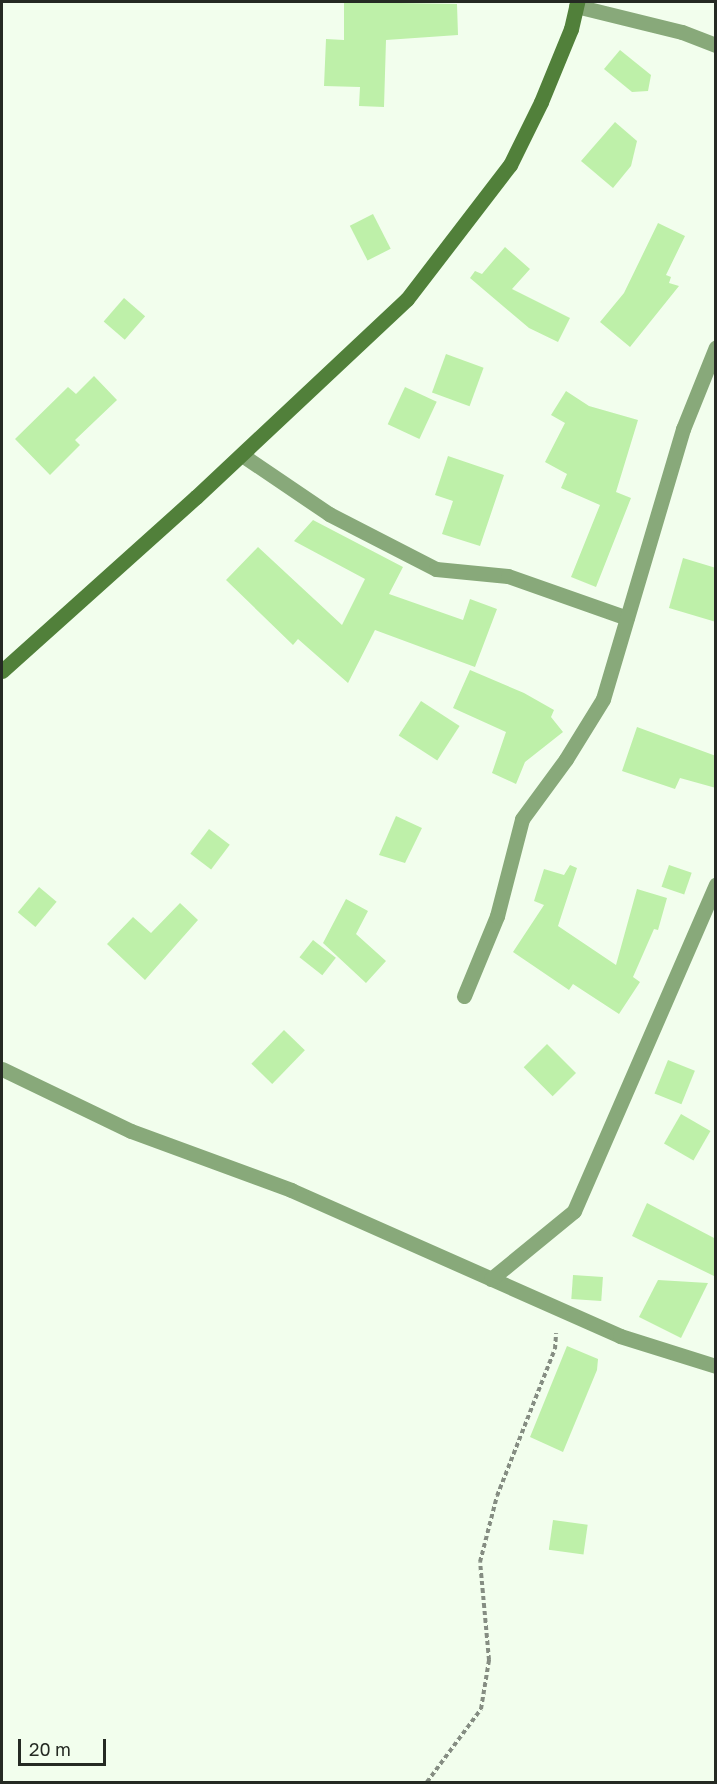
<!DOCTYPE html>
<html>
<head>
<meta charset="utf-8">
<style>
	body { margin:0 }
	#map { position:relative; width:717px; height:1784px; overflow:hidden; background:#f2feed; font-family:"Golos Text",sans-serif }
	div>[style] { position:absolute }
	.building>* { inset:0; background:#bef0a9; transform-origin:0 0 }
	.path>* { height:4px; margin-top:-2px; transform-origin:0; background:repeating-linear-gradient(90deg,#858d82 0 4.5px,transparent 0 7.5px) }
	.minor>* { height:15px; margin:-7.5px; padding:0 7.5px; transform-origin:7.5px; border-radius:7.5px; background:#88a97a }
	.secondary>* { height:15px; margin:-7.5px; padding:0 7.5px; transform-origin:7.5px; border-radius:7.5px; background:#51803a }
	span { translate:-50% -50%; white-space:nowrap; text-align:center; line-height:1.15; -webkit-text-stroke:4.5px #f2feed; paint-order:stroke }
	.frame { position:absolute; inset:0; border:3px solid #252a23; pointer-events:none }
	.scale { position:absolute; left:18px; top:1739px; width:88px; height:27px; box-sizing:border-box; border:3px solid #252a23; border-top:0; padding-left:8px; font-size:18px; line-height:21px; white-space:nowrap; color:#252a23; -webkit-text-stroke:4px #f2feed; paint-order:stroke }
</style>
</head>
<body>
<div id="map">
	<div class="building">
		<i style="clip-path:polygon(344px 2px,457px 4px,458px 35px,386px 40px,384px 107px,359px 106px,360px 87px,324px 86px,326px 39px,344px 40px)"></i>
		<i style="clip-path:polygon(620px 50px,651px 75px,648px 91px,632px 92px,604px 69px)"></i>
		<i style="clip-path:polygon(615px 122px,637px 141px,631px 166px,613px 188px,581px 161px)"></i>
		<i style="left:373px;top:214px;width:39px;height:26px;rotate:63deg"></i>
		<i style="clip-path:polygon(658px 223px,685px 236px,666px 275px,671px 277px,669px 283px,679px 286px,630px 347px,600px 322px,624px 293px)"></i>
		<i style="clip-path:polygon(505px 247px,530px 269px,512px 289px,570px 318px,558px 342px,529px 328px,470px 278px,475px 271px,482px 274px)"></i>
		<i style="left:124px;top:298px;width:28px;height:31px;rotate:41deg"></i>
		<i style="left:446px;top:354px;width:40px;height:41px;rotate:20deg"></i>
		<i style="clip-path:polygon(94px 376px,117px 400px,75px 440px,80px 445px,50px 475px,15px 439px,68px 387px,76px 394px)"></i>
		<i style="left:405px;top:387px;width:35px;height:41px;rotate:25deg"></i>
		<i style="clip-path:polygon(566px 391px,589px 406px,638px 420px,616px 492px,631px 498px,596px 587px,571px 577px,600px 505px,561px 488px,567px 474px,545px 462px,565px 423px,551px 415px)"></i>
		<i style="clip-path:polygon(448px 456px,504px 475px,480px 546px,442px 534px,453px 501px,435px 495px)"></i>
		<i style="clip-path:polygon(313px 520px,403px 567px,389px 594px,463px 620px,470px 599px,497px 609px,475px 667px,375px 630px,348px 683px,298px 639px,293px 645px,226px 580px,258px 547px,342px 625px,365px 579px,294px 541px)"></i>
		<i style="clip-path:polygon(683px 558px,716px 568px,716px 622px,669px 608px)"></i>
		<i style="clip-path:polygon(470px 670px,524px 693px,554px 710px,551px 717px,563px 732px,525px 762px,516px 784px,492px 773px,506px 732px,453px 708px)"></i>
		<i style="left:421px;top:701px;width:46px;height:41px;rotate:33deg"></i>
		<i style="clip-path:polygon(637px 727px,716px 756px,716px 788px,680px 778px,675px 789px,622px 771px)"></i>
		<i style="clip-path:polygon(396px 816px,422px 828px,405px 863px,379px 855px)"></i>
		<i style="left:209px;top:829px;width:26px;height:31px;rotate:37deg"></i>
		<i style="clip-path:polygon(570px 865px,577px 868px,558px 926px,616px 965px,637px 889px,667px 898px,658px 930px,654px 929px,633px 977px,640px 982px,619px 1014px,573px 984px,569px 990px,513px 952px,544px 905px,534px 901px,544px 869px,564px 875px)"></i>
		<i style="left:669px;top:865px;width:24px;height:23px;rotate:19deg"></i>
		<i style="left:39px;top:887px;width:23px;height:33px;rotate:40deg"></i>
		<i style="clip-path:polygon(346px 899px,368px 911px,356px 934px,386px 961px,366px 983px,323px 943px)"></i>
		<i style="clip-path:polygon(180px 903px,198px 920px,145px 980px,107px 944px,133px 917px,151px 933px)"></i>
		<i style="left:313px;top:940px;width:29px;height:22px;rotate:38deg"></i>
		<i style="left:284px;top:1030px;width:29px;height:47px;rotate:44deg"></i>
		<i style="left:547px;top:1044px;width:41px;height:33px;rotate:45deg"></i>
		<i style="left:668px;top:1060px;width:29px;height:36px;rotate:22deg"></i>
		<i style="left:681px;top:1114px;width:34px;height:34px;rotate:30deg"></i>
		<i style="clip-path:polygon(647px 1203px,716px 1239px,716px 1277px,632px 1236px)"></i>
		<i style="left:573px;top:1275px;width:30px;height:24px;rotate:4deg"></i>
		<i style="clip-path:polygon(658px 1280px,708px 1283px,681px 1338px,639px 1317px)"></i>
		<i style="clip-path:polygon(567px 1346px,598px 1359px,597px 1370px,563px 1452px,530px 1437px)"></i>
		<i style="left:553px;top:1520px;width:35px;height:30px;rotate:8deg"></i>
	</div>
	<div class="path">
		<i style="left:427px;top:1782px;width:91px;rotate:-53.5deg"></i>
		<i style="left:481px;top:1709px;width:50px;rotate:-80.7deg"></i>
		<i style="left:489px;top:1660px;width:98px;rotate:-95.2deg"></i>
		<i style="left:480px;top:1562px;width:68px;rotate:-75.6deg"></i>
		<i style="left:497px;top:1496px;width:158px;rotate:-68.5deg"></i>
		<i style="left:555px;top:1349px;width:16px;rotate:-86deg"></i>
	</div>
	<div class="minor">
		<i style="left:576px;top:6px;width:109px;rotate:13.8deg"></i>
		<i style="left:682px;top:32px;width:36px;rotate:21deg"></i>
		<i style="left:242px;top:455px;width:105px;rotate:34.1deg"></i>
		<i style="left:329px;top:514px;width:120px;rotate:27.2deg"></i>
		<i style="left:436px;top:569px;width:72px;rotate:5.6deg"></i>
		<i style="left:508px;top:576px;width:126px;rotate:19.4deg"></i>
		<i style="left:464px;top:996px;width:87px;rotate:-67.6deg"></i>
		<i style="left:497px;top:916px;width:100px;rotate:-75.5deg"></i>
		<i style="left:522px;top:819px;width:74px;rotate:-53.7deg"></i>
		<i style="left:566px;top:759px;width:70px;rotate:-58.3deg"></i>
		<i style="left:603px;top:699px;width:282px;rotate:-73.5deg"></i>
		<i style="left:683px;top:429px;width:88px;rotate:-68.1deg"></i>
		<i style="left:2px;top:1069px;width:143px;rotate:25.7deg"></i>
		<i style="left:131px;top:1131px;width:171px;rotate:20.2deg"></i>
		<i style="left:291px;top:1190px;width:360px;rotate:23.9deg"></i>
		<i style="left:620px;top:1336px;width:101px;rotate:17.4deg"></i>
		<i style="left:491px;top:1279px;width:107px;rotate:-39.3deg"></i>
		<i style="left:574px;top:1211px;width:356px;rotate:-66.5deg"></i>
	</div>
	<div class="secondary">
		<i style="left:2px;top:671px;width:261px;rotate:-41.9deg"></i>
		<i style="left:196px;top:497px;width:289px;rotate:-43.2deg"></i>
		<i style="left:407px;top:299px;width:169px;rotate:-52.5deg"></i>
		<i style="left:510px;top:165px;width:70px;rotate:-63.8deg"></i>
		<i style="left:541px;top:102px;width:79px;rotate:-67.7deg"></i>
		<i style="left:571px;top:29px;width:28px;rotate:-77deg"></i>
	</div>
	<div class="frame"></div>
	<div class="scale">20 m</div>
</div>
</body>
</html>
